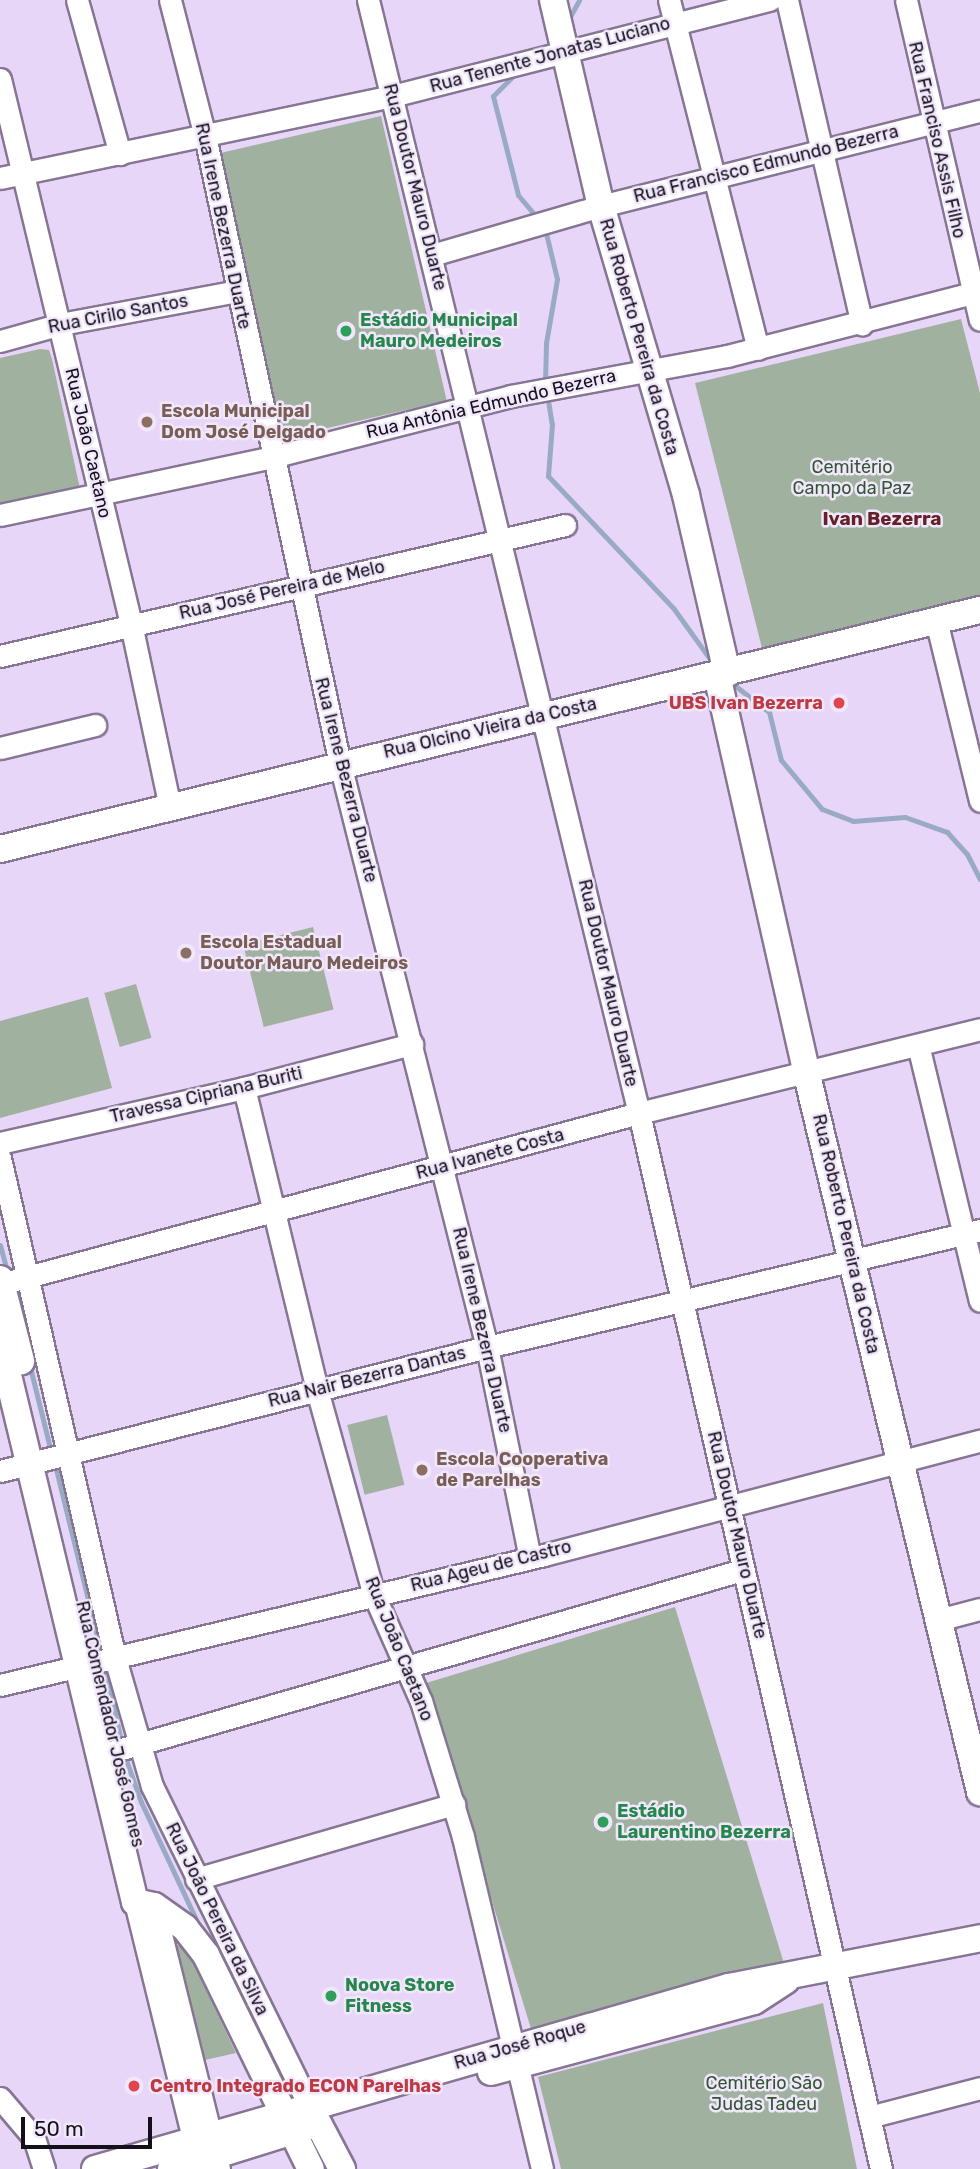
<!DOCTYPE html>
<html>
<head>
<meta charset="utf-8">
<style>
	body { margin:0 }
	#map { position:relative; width:980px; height:2169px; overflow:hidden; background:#e8d6f8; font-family:Rubik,sans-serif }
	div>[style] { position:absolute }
	.green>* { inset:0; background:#a1b1a0; transform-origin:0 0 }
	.stream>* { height:5px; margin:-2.5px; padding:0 2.5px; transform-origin:2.5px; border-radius:2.5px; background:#99abc4 }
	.roads { filter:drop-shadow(2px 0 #867694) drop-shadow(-2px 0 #867694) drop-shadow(0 2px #867694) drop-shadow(0 -2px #867694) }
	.minor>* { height:21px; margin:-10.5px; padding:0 10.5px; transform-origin:10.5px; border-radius:10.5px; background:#fff }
	.tertiary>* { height:26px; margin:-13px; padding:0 13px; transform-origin:13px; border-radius:13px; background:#fff }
	.dots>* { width:19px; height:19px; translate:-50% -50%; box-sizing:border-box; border:4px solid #f1e7fb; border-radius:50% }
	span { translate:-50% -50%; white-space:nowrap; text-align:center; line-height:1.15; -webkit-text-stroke:5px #f1e7fb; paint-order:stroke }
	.street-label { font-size:18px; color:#150f1b }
	.leisure-label { font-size:18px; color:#27864d; font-weight:700 }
	.left { translate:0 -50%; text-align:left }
	.education-label { font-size:18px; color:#785e54; font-weight:700 }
	.park-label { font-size:18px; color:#325633 }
	.health-label { font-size:18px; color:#be3a42; font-weight:700 }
	.right { translate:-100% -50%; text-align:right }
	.neighbourhood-label { font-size:19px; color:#662127; font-weight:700 }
	.scale { position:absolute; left:21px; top:2117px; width:131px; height:32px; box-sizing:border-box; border:4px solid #150f1b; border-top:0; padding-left:9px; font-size:21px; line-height:24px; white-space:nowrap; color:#150f1b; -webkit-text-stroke:5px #f1e7fb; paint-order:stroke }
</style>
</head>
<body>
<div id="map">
	<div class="green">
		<i style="left:381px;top:116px;width:292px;height:168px;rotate:77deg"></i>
		<i style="clip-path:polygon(961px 319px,980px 393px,980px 599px,763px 652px,695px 383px)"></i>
		<i style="clip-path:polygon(40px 349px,49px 350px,52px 359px,80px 489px,0 508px,0 358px)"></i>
		<i style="left:313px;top:927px;width:85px;height:72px;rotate:76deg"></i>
		<i style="left:136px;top:984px;width:56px;height:33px;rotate:74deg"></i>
		<i style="clip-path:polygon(88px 997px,112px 1088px,0 1118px,0 1021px)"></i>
		<i style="left:387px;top:1415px;width:72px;height:41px;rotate:76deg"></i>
		<i style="left:675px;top:1607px;width:371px;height:261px;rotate:73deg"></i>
		<i style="clip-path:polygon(176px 1944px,187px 1950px,236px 2053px,196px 2062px,166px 1948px)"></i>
		<i style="clip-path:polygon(823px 2003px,857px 2169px,561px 2169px,538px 2077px)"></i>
	</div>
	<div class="stream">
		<i style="left:567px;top:22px;width:25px;rotate:-61deg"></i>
		<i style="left:517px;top:72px;width:34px;rotate:135deg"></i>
		<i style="left:493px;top:96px;width:102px;rotate:75.8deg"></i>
		<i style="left:518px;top:195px;width:30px;rotate:50deg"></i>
		<i style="left:545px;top:384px;width:41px;rotate:-88.6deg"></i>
		<i style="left:546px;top:343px;width:65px;rotate:-80.2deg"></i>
		<i style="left:557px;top:279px;width:51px;rotate:-103.5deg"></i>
		<i style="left:547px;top:394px;width:30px;rotate:81deg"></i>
		<i style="left:552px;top:424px;width:52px;rotate:94.4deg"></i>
		<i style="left:548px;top:476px;width:183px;rotate:46.5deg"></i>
		<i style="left:674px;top:609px;width:70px;rotate:54.3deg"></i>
		<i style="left:729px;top:681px;width:51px;rotate:37.8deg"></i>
		<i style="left:769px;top:712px;width:49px;rotate:76deg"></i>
		<i style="left:781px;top:760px;width:64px;rotate:50.1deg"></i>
		<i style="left:822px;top:809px;width:33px;rotate:21deg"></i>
		<i style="left:853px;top:821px;width:52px;rotate:-4.4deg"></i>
		<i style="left:905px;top:817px;width:45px;rotate:19.7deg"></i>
		<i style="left:947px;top:832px;width:30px;rotate:48deg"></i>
		<i style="left:967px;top:854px;width:28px;rotate:63deg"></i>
		<i style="left:0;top:1245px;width:28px;rotate:75deg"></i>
		<i style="left:29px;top:1363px;width:92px;rotate:76.1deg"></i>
		<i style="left:54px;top:1461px;width:201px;rotate:76.2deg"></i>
		<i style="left:104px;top:1665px;width:82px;rotate:77.3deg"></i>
		<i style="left:124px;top:1754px;width:51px;rotate:70.5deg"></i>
		<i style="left:141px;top:1802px;width:139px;rotate:64.9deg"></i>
	</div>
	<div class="roads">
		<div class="minor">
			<i style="left:77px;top:0;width:160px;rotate:74.4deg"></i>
			<i style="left:170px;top:0;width:140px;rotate:75.6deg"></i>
			<i style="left:205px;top:136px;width:642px;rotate:77.87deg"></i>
			<i style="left:340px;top:764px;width:601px;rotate:75.85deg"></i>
			<i style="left:487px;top:1347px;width:215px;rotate:78.5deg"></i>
			<i style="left:368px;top:0;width:1146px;rotate:76.32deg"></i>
			<i style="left:639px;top:1113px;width:1083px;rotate:77.09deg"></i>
			<i style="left:669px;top:0;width:360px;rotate:75.7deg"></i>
			<i style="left:787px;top:0;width:333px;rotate:77deg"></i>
			<i style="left:906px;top:0;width:328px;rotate:77deg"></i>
			<i style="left:0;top:79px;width:561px;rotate:76.48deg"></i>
			<i style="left:131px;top:624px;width:188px;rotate:78deg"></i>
			<i style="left:0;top:178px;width:400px;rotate:-11.8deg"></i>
			<i style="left:392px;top:96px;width:390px;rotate:-14.3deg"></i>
			<i style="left:432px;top:255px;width:176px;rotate:-16.2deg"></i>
			<i style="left:601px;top:206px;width:391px;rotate:-14.1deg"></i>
			<i style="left:0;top:341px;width:63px;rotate:-15.6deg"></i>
			<i style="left:61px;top:324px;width:180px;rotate:-10.6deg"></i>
			<i style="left:0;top:515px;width:278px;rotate:-12deg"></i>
			<i style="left:272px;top:457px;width:247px;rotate:-14.3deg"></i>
			<i style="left:511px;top:396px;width:220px;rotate:-10.5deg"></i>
			<i style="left:727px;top:356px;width:261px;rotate:-14.4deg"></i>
			<i style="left:936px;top:620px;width:186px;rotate:76.3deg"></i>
			<i style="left:0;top:656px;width:580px;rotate:-13.05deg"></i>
			<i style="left:0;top:748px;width:98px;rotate:-13.6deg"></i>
			<i style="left:918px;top:1045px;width:263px;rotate:76.4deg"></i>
			<i style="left:244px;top:1088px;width:311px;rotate:76.4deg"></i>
			<i style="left:317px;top:1390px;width:213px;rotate:74.5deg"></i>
			<i style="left:374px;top:1595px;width:116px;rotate:66.1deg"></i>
			<i style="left:421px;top:1701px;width:142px;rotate:72.8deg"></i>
			<i style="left:463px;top:1837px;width:341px;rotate:76.6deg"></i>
			<i style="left:0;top:1143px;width:250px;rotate:-12.7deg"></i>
			<i style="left:244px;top:1088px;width:174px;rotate:-14.7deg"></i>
			<i style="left:0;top:1158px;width:513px;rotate:77.05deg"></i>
			<i style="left:115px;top:1658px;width:133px;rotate:73.9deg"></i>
			<i style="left:152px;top:1786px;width:373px;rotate:63.8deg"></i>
			<i style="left:12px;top:1281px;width:649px;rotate:-15deg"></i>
			<i style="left:639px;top:1113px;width:351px;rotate:-13.8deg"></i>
			<i style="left:0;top:1471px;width:503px;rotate:-14.29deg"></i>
			<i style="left:487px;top:1347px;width:507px;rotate:-13.35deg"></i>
			<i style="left:938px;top:1620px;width:43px;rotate:-14.7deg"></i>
			<i style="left:0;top:1685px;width:559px;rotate:-13.44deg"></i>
			<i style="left:544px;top:1555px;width:451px;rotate:-14.7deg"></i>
			<i style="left:101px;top:1755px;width:667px;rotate:-16.1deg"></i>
			<i style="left:196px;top:1879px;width:269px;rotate:-16.2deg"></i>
			<i style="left:135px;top:1902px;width:260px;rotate:76.2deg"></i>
			<i style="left:154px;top:1906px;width:271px;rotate:76.1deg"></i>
			<i style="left:0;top:2098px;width:52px;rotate:49.6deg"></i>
			<i style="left:34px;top:2138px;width:33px;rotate:72deg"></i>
			<i style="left:869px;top:2117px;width:115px;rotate:-14.6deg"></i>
		</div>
		<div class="tertiary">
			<i style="left:553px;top:0;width:212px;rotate:76.9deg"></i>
			<i style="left:601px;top:206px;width:301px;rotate:73.6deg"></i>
			<i style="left:686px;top:495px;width:183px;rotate:77deg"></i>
			<i style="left:717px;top:675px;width:406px;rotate:77.3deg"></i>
			<i style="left:806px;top:1071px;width:742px;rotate:76.43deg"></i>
			<i style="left:0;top:849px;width:1009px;rotate:-13.71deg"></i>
			<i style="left:0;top:1279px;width:85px;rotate:75.6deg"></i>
			<i style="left:0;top:1342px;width:576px;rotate:76.45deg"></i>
			<i style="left:135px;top:1902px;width:19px;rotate:12deg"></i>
			<i style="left:154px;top:1906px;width:38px;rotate:35deg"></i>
			<i style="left:185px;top:1928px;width:34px;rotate:52deg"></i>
			<i style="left:206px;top:1955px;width:238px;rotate:63.9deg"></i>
			<i style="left:491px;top:2072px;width:272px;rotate:-15.1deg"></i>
			<i style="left:754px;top:2001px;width:38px;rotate:-33deg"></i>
			<i style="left:318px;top:2123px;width:52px;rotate:62.4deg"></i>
			<i style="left:95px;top:2169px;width:660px;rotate:-16.02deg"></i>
			<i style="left:729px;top:1987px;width:256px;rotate:-11deg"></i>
			<i style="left:171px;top:2169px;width:145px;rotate:-17.3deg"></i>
		</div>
	</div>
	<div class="dots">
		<i style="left:346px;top:331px;background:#2e9e5b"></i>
		<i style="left:147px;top:422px;background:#8d6e63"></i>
		<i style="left:839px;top:703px;background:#e0444e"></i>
		<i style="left:186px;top:953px;background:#8d6e63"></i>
		<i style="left:422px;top:1470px;background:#8d6e63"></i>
		<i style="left:603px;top:1822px;background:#2e9e5b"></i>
		<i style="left:331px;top:1996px;background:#2e9e5b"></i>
		<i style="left:134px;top:2086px;background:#e0444e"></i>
	</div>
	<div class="street-label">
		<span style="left:550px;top:55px;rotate:-15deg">Rua Tenente Jonatas Luciano</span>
		<span style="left:937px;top:140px;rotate:77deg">Rua Franciso Assis Filho</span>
		<span style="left:766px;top:164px;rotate:-14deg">Rua Francisco Edmundo Bezerra</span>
		<span style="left:415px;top:187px;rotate:76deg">Rua Doutor Mauro Duarte</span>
		<span style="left:223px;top:226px;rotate:78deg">Rua Irene Bezerra Duarte</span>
		<span style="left:118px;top:314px;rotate:-11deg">Rua Cirilo Santos</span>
		<span style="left:639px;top:337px;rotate:74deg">Rua Roberto Pereira da Costa</span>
		<span style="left:491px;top:404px;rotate:-13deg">Rua Antônia Edmundo Bezerra</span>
		<span style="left:88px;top:443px;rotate:77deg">Rua João Caetano</span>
		<span style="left:282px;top:590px;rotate:-13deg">Rua José Pereira de Melo</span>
		<span style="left:490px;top:728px;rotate:-13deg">Rua Olcino Vieira da Costa</span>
		<span style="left:346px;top:780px;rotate:76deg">Rua Irene Bezerra Duarte</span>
		<span style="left:608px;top:983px;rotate:77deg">Rua Doutor Mauro Duarte</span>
		<span style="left:206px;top:1095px;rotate:-13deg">Travessa Cipriana Buriti</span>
		<span style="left:490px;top:1154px;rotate:-15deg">Rua Ivanete Costa</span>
		<span style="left:846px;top:1234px;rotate:77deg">Rua Roberto Pereira da Costa</span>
		<span style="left:482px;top:1330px;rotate:77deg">Rua Irene Bezerra Duarte</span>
		<span style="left:367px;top:1377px;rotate:-14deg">Rua Nair Bezerra Dantas</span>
		<span style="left:737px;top:1535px;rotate:77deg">Rua Doutor Mauro Duarte</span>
		<span style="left:491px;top:1566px;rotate:-14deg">Rua Ageu de Castro</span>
		<span style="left:399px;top:1649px;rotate:68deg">Rua João Caetano</span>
		<span style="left:110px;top:1724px;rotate:77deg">Rua Comendador José Gomes</span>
		<span style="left:217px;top:1919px;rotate:64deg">Rua João Pereira da Silva</span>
		<span style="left:520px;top:2045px;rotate:-16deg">Rua José Roque</span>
	</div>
	<div class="leisure-label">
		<span class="left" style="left:360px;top:331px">Estádio Municipal<br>Mauro Medeiros</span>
		<span class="left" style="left:617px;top:1822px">Estádio<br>Laurentino Bezerra</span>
		<span class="left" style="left:345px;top:1996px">Noova Store<br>Fitness</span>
	</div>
	<div class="education-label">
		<span class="left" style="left:161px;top:422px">Escola Municipal<br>Dom José Delgado</span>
		<span class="left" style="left:200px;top:953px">Escola Estadual<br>Doutor Mauro Medeiros</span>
		<span class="left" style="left:436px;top:1470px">Escola Cooperativa<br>de Parelhas</span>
	</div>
	<div class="park-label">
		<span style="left:852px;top:478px">Cemitério<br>Campo da Paz</span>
		<span style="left:764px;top:2094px">Cemitério São<br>Judas Tadeu</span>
	</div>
	<div class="health-label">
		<span class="right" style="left:823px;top:703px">UBS Ivan Bezerra</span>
		<span class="left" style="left:150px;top:2086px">Centro Integrado ECON Parelhas</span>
	</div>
	<div class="neighbourhood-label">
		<span style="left:882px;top:519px">Ivan Bezerra</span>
	</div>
	<div class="scale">50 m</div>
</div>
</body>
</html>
